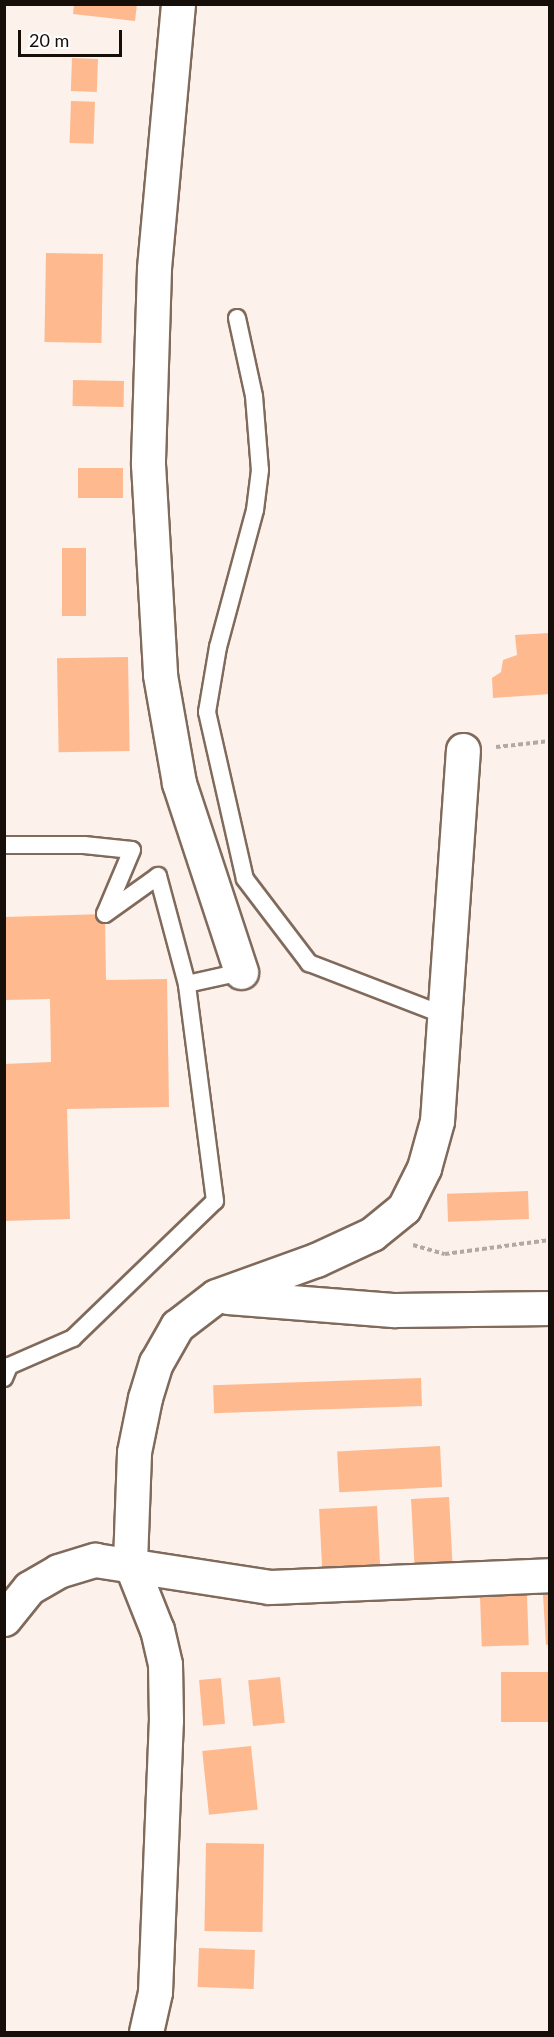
<!DOCTYPE html>
<html>
<head>
<meta charset="utf-8">
<style>
	body { margin:0 }
	#map { position:relative; width:554px; height:2037px; overflow:hidden; background:#fcf1eb; font-family:Lato,sans-serif }
	div>[style] { position:absolute }
	.building>* { inset:0; background:#feba8e; transform-origin:0 0 }
	.path>* { height:4px; margin-top:-2px; transform-origin:0; background:repeating-linear-gradient(90deg,#b3a9a3 0 4.5px,transparent 0 7.5px) }
	.roads { filter:drop-shadow(2px 0 #806a5b) drop-shadow(-2px 0 #806a5b) drop-shadow(0 2px #806a5b) drop-shadow(0 -2px #806a5b) }
	.lane>* { height:16px; margin:-8px; padding:0 8px; transform-origin:8px; border-radius:8px; background:#fff }
	.street>* { height:33px; margin:-16.5px; padding:0 16.5px; transform-origin:16.5px; border-radius:16.5px; background:#fff }
	span { translate:-50% -50%; white-space:nowrap; text-align:center; line-height:1.15; -webkit-text-stroke:4.5px #fff; paint-order:stroke }
	.frame { position:absolute; inset:0; border:6px solid #160e08; pointer-events:none }
	.scale { position:absolute; left:18px; top:30px; width:104px; height:27px; box-sizing:border-box; border:3px solid #160e08; border-top:0; padding-left:8px; font-size:18px; line-height:21px; white-space:nowrap; color:#160e08; -webkit-text-stroke:4px #fff; paint-order:stroke }
</style>
</head>
<body>
<div id="map">
	<div class="building">
		<i style="clip-path:polygon(74px 4px,137px 4px,135px 21px,73px 14px)"></i>
		<i style="left:72px;top:58px;width:26px;height:33px;rotate:2deg"></i>
		<i style="left:71px;top:101px;width:24px;height:42px;rotate:2deg"></i>
		<i style="left:46px;top:253px;width:57px;height:89px;rotate:1deg"></i>
		<i style="left:73px;top:380px;width:51px;height:26px;rotate:1deg"></i>
		<i style="left:123px;top:468px;width:30px;height:45px;rotate:90deg"></i>
		<i style="left:62px;top:548px;width:24px;height:68px"></i>
		<i style="clip-path:polygon(550px 633px,550px 694px,493px 698px,492px 678px,501px 672px,503px 660px,517px 655px,515px 635px)"></i>
		<i style="left:128px;top:657px;width:94px;height:71px;rotate:89deg"></i>
		<i style="clip-path:polygon(105px 914px,106px 980px,167px 979px,169px 1107px,67px 1109px,70px 1219px,4px 1221px,4px 1064px,51px 1062px,50px 999px,4px 1000px,4px 917px)"></i>
		<i style="left:528px;top:1191px;width:28px;height:81px;rotate:88deg"></i>
		<i style="left:421px;top:1378px;width:28px;height:208px;rotate:88deg"></i>
		<i style="left:440px;top:1446px;width:41px;height:103px;rotate:87deg"></i>
		<i style="left:449px;top:1497px;width:67px;height:38px;rotate:87deg"></i>
		<i style="left:377px;top:1506px;width:67px;height:58px;rotate:87deg"></i>
		<i style="left:527px;top:1595px;width:50px;height:47px;rotate:88deg"></i>
		<i style="clip-path:polygon(543px 1595px,550px 1595px,550px 1644px,546px 1645px)"></i>
		<i style="left:550px;top:1672px;width:50px;height:49px;rotate:90deg"></i>
		<i style="left:280px;top:1677px;width:46px;height:32px;rotate:84deg"></i>
		<i style="left:221px;top:1678px;width:46px;height:22px;rotate:85deg"></i>
		<i style="left:251px;top:1746px;width:64px;height:49px;rotate:84deg"></i>
		<i style="left:206px;top:1843px;width:58px;height:88px;rotate:1deg"></i>
		<i style="left:199px;top:1948px;width:56px;height:39px;rotate:2deg"></i>
	</div>
	<div class="path">
		<i style="left:496px;top:747px;width:54px;rotate:-6.3deg"></i>
		<i style="left:413px;top:1245px;width:33px;rotate:16deg"></i>
		<i style="left:445px;top:1254px;width:106px;rotate:-7.6deg"></i>
	</div>
	<div class="roads">
		<div class="lane">
			<i style="left:237px;top:318px;width:80px;rotate:77.7deg"></i>
			<i style="left:254px;top:396px;width:74px;rotate:85.4deg"></i>
			<i style="left:260px;top:470px;width:40px;rotate:97.1deg"></i>
			<i style="left:255px;top:510px;width:142px;rotate:105.1deg"></i>
			<i style="left:218px;top:647px;width:66px;rotate:99.6deg"></i>
			<i style="left:207px;top:712px;width:171px;rotate:77.2deg"></i>
			<i style="left:245px;top:879px;width:106px;rotate:52.7deg"></i>
			<i style="left:309px;top:963px;width:147px;rotate:21.1deg"></i>
			<i style="left:4px;top:845px;width:80px"></i>
			<i style="left:84px;top:845px;width:48px;rotate:5.9deg"></i>
			<i style="left:132px;top:850px;width:69px;rotate:112.9deg"></i>
			<i style="left:105px;top:914px;width:65px;rotate:-35.6deg"></i>
			<i style="left:158px;top:876px;width:112px;rotate:75deg"></i>
			<i style="left:4px;top:1378px;width:13px;rotate:-67deg"></i>
			<i style="left:9px;top:1366px;width:70px;rotate:-23.6deg"></i>
			<i style="left:73px;top:1338px;width:197px;rotate:-44deg"></i>
			<i style="left:215px;top:1201px;width:219px;rotate:-97.4deg"></i>
			<i style="left:187px;top:984px;width:55px;rotate:-12.5deg"></i>
		</div>
		<div class="street">
			<i style="left:178px;top:4px;width:266px;rotate:95.2deg"></i>
			<i style="left:154px;top:269px;width:195px;rotate:91.8deg"></i>
			<i style="left:148px;top:464px;width:211px;rotate:86.7deg"></i>
			<i style="left:160px;top:675px;width:110px;rotate:80deg"></i>
			<i style="left:179px;top:783px;width:199px;rotate:71.8deg"></i>
			<i style="left:228px;top:1297px;width:168px;rotate:4.5deg"></i>
			<i style="left:395px;top:1310px;width:155px;rotate:-0.7deg"></i>
			<i style="left:4px;top:1619px;width:40px;rotate:-51deg"></i>
			<i style="left:29px;top:1588px;width:34px;rotate:-30deg"></i>
			<i style="left:58px;top:1571px;width:39px;rotate:-17deg"></i>
			<i style="left:95px;top:1560px;width:176px;rotate:8.8deg"></i>
			<i style="left:269px;top:1587px;width:281px;rotate:-2.4deg"></i>
			<i style="left:146px;top:2032px;width:41px;rotate:-77.3deg"></i>
			<i style="left:155px;top:1992px;width:271px;rotate:-87.7deg"></i>
			<i style="left:166px;top:1721px;width:57px;rotate:-91deg"></i>
			<i style="left:165px;top:1664px;width:35px;rotate:-103deg"></i>
			<i style="left:157px;top:1630px;width:73px;rotate:-111.7deg"></i>
			<i style="left:130px;top:1562px;width:110px;rotate:-87.9deg"></i>
			<i style="left:134px;top:1452px;width:55px;rotate:-78.5deg"></i>
			<i style="left:145px;top:1398px;width:37px;rotate:-73deg"></i>
			<i style="left:156px;top:1363px;width:43px;rotate:-60.4deg"></i>
			<i style="left:177px;top:1326px;width:49px;rotate:-37.6deg"></i>
			<i style="left:216px;top:1296px;width:106px;rotate:-19.8deg"></i>
			<i style="left:316px;top:1260px;width:62px;rotate:-24.9deg"></i>
			<i style="left:372px;top:1234px;width:41px;rotate:-39.1deg"></i>
			<i style="left:404px;top:1208px;width:45px;rotate:-63.4deg"></i>
			<i style="left:424px;top:1168px;width:49px;rotate:-74.5deg"></i>
			<i style="left:437px;top:1121px;width:372px;rotate:-86deg"></i>
		</div>
	</div>
	<div class="frame"></div>
	<div class="scale">20 m</div>
</div>
</body>
</html>
